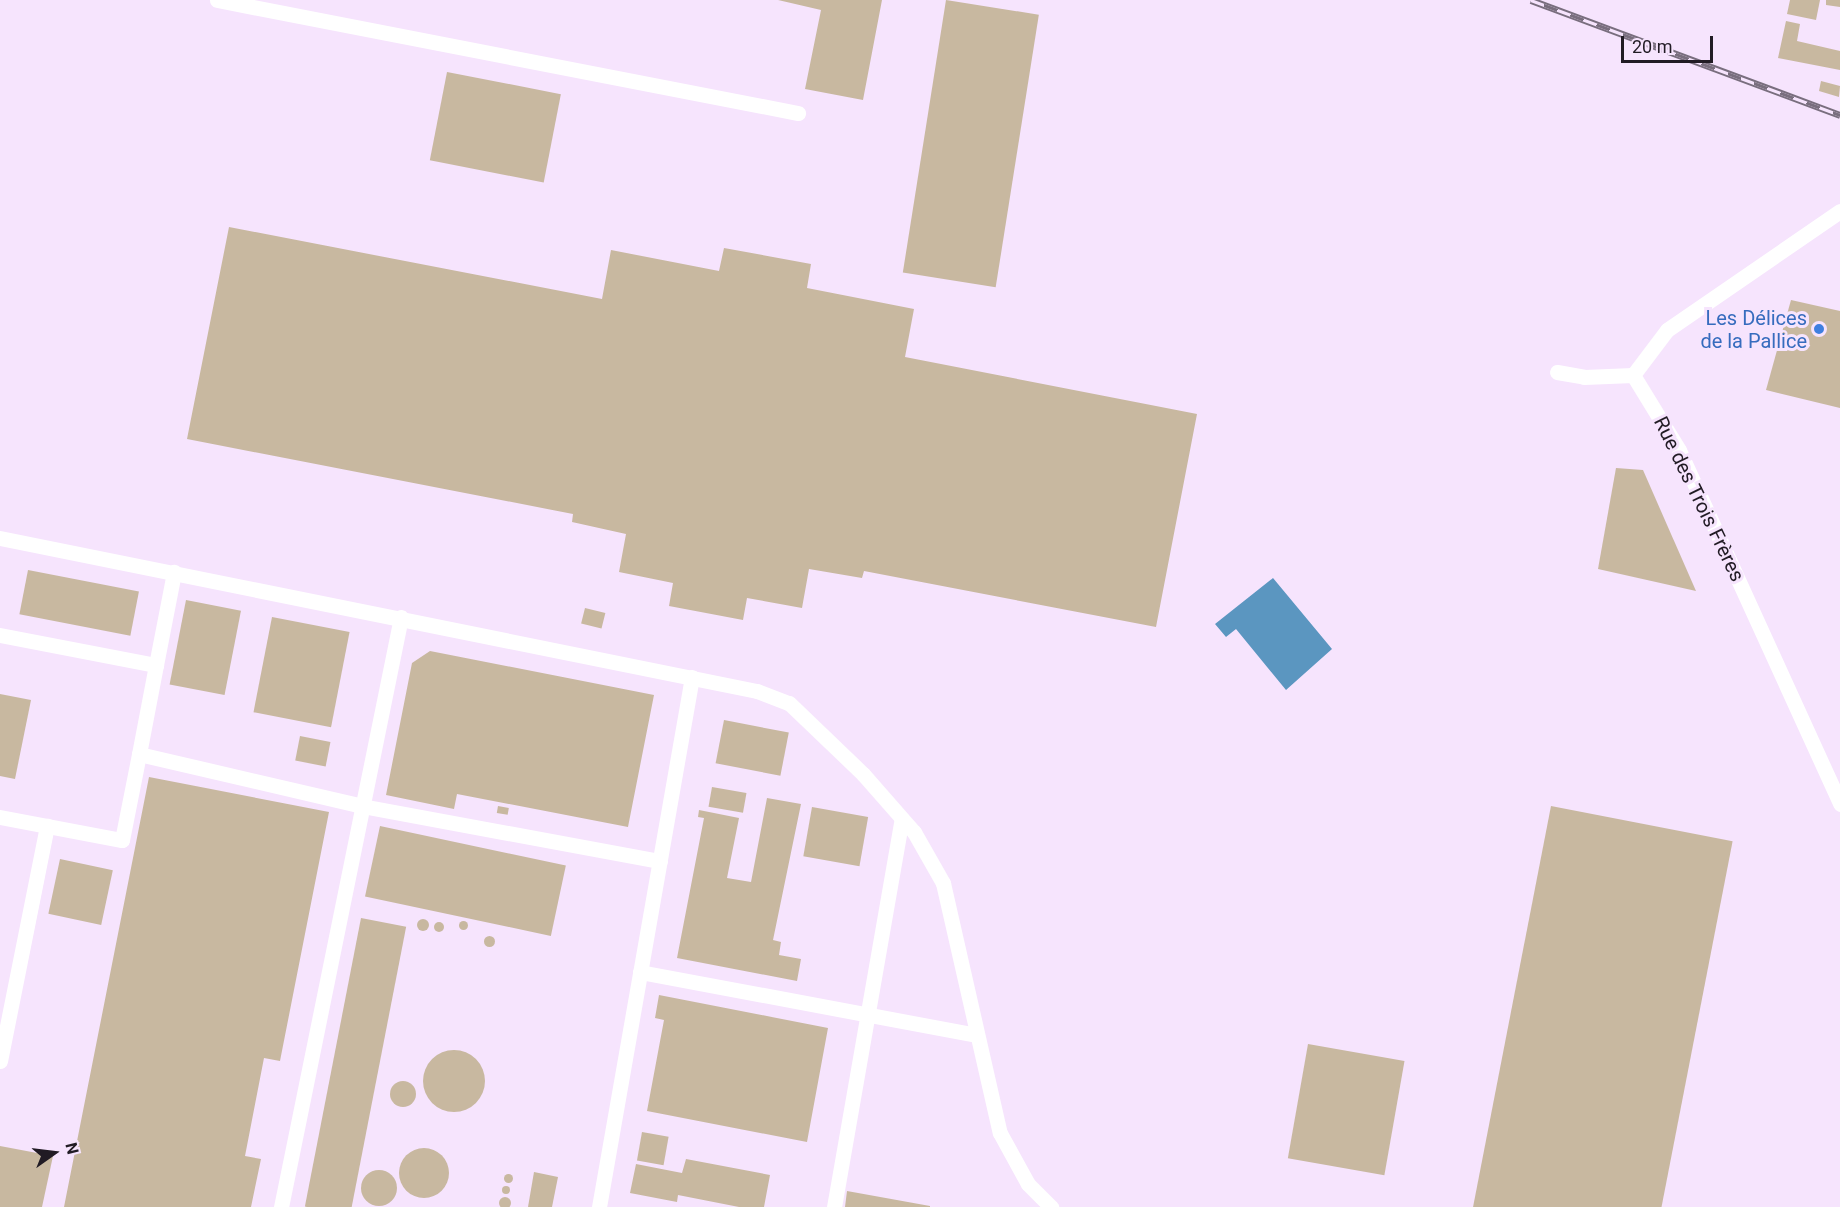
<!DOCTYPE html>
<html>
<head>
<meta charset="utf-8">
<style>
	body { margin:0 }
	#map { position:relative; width:1840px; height:1207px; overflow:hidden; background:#f6e4fd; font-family:Roboto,sans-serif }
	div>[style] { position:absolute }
	.water>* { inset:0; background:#5b96c0 }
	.building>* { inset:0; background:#c8b8a0; transform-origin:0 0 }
	.round { border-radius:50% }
	.lane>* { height:15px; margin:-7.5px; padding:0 7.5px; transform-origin:7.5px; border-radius:7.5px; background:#fff }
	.rail>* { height:7px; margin-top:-3.5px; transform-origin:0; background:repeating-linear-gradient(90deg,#f6e4fd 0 14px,#796e7e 0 28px); box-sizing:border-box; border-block:2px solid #796e7e }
	.dots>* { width:16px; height:16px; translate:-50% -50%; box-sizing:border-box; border:3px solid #f6e4fd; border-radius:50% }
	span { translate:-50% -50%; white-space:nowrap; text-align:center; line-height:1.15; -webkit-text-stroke:6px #f6e4fd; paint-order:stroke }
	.shop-label { font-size:20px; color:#366cbe }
	.right { translate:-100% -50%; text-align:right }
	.street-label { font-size:20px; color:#211b24 }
	.north { position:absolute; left:24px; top:1123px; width:60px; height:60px; -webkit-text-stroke:4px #f6e4fd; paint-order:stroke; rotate:76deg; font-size:16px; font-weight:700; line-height:24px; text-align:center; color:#211b24 }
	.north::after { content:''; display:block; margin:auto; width:21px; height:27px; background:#211b24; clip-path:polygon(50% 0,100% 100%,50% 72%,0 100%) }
	.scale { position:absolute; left:1621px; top:36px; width:92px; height:27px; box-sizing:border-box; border:3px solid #211b24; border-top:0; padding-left:8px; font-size:18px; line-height:21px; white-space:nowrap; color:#211b24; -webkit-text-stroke:4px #f6e4fd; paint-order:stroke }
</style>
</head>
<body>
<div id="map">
	<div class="water">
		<i style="clip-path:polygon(1273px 578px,1332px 649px,1286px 690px,1236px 629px,1226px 637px,1215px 624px)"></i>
	</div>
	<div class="building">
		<i style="clip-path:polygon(882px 0,863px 100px,805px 89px,821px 10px,778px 0)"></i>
		<i style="left:946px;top:0;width:94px;height:276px;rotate:9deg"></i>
		<i style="clip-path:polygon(1790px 0,1820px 0,1816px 20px,1787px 14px)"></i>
		<i style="clip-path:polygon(1826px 0,1840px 0,1840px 7px,1826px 5px)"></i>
		<i style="clip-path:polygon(1786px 21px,1800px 24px,1797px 41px,1840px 51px,1840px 70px,1778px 58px)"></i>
		<i style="left:447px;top:72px;width:116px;height:90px;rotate:11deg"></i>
		<i style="clip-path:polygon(1821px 81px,1840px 86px,1839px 97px,1819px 91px)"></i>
		<i style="clip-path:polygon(229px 227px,602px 299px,611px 250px,719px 271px,724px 248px,811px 264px,807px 288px,914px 309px,905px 357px,1197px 414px,1156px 627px,864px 571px,862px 578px,809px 569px,802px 608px,747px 598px,743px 620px,669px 606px,673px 583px,619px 572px,626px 534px,572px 522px,573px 514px,187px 439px)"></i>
		<i style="clip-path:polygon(1791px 300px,1840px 311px,1840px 408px,1766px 390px)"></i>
		<i style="clip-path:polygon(1616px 468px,1643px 470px,1696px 591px,1598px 569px)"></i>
		<i style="left:28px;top:570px;width:113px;height:45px;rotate:11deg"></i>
		<i style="left:186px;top:600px;width:56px;height:86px;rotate:11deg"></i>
		<i style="left:585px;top:608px;width:21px;height:16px;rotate:14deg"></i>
		<i style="left:272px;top:617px;width:79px;height:97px;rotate:11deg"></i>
		<i style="clip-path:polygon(430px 651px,654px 695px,628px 827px,457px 794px,454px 809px,386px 795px,412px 663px)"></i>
		<i style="clip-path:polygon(0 694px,31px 700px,15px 779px,0 776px)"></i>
		<i style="left:724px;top:720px;width:66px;height:44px;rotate:11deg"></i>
		<i style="left:300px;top:736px;width:31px;height:25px;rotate:11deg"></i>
		<i style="clip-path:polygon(149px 777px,329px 812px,280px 1061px,264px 1058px,245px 1156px,261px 1159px,251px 1207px,64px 1207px)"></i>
		<i style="left:712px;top:787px;width:35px;height:20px;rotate:10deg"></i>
		<i style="clip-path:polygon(767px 798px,801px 804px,773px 940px,781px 942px,779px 955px,801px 959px,797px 981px,677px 958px,704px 818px,698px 817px,699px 810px,739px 818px,727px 878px,751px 882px)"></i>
		<i style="left:498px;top:806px;width:11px;height:7px;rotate:10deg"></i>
		<i style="left:1551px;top:806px;width:185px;height:409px;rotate:11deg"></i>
		<i style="left:812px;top:807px;width:57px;height:50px;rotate:10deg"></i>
		<i style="left:380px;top:826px;width:190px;height:72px;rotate:12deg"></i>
		<i style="left:60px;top:859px;width:54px;height:56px;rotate:12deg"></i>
		<i style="left:361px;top:918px;width:46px;height:294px;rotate:11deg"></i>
		<i class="round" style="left:417px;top:919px;width:12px;height:12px"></i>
		<i class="round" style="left:458.5px;top:920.5px;width:9px;height:9px"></i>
		<i class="round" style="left:434px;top:922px;width:10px;height:10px"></i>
		<i class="round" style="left:483.5px;top:935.5px;width:11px;height:11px"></i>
		<i style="clip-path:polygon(659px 995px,828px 1028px,807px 1142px,647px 1111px,664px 1020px,655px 1018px)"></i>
		<i style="left:1308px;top:1044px;width:98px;height:116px;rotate:10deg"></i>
		<i class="round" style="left:423px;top:1050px;width:62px;height:62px"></i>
		<i class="round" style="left:390px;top:1081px;width:26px;height:26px"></i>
		<i style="left:642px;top:1132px;width:27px;height:29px;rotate:10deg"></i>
		<i style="clip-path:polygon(0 1146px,53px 1156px,42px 1207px,0 1207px)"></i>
		<i class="round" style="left:399px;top:1148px;width:50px;height:50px"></i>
		<i style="clip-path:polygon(686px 1159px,770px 1175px,764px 1207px,739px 1207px,678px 1195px,677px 1202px,630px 1193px,636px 1164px,682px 1173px)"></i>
		<i class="round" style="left:361px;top:1170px;width:36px;height:36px"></i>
		<i style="clip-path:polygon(534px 1172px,558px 1177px,552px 1207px,528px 1207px)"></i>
		<i class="round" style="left:503.5px;top:1173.5px;width:9px;height:9px"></i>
		<i class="round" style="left:502px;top:1186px;width:8px;height:8px"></i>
		<i style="clip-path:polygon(847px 1191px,930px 1206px,930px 1207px,845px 1207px)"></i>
		<i class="round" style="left:499px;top:1197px;width:12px;height:12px"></i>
	</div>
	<div class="lane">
		<i style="left:217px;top:0;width:592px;rotate:11.01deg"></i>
		<i style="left:1840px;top:211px;width:210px;rotate:145.5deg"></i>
		<i style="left:1667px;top:330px;width:56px;rotate:127.1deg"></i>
		<i style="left:1633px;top:375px;width:88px;rotate:58.5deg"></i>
		<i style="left:1679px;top:450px;width:389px;rotate:65.5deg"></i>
		<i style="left:1557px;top:372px;width:27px;rotate:10deg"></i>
		<i style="left:1584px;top:377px;width:49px;rotate:-2.3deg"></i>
		<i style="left:0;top:538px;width:772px;rotate:11.43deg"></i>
		<i style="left:757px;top:691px;width:34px;rotate:21deg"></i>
		<i style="left:789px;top:703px;width:103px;rotate:43.8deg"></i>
		<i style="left:863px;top:774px;width:77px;rotate:48.7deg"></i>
		<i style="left:914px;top:832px;width:59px;rotate:60.4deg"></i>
		<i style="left:943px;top:883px;width:256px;rotate:77.2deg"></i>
		<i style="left:1000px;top:1133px;width:58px;rotate:61.2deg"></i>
		<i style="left:1028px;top:1184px;width:33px;rotate:45deg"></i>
		<i style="left:0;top:635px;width:159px;rotate:10.9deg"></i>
		<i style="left:156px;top:665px;width:95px;rotate:-79deg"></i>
		<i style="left:156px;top:665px;width:91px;rotate:100.8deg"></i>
		<i style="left:139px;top:754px;width:229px;rotate:13.1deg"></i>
		<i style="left:362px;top:806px;width:303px;rotate:10.5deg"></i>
		<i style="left:0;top:817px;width:124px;rotate:10.7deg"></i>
		<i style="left:122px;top:840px;width:88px;rotate:-78.8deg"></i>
		<i style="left:640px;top:972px;width:342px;rotate:10.6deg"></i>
		<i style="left:0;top:1061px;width:240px;rotate:-78.7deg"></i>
		<i style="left:281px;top:1207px;width:602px;rotate:-78.5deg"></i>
		<i style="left:599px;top:1207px;width:538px;rotate:-80.05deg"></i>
		<i style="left:834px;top:1207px;width:394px;rotate:-80.1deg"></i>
	</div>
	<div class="rail">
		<i style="left:1531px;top:0;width:330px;rotate:20.4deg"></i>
	</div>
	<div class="dots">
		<i style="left:1819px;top:329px;background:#3f7fe0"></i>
	</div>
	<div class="shop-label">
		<span class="right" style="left:1807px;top:330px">Les Délices<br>de la Pallice</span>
	</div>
	<div class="street-label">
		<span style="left:1699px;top:499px;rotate:64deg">Rue des Trois Frères</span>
	</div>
	<div class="north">N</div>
	<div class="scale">20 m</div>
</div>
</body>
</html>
